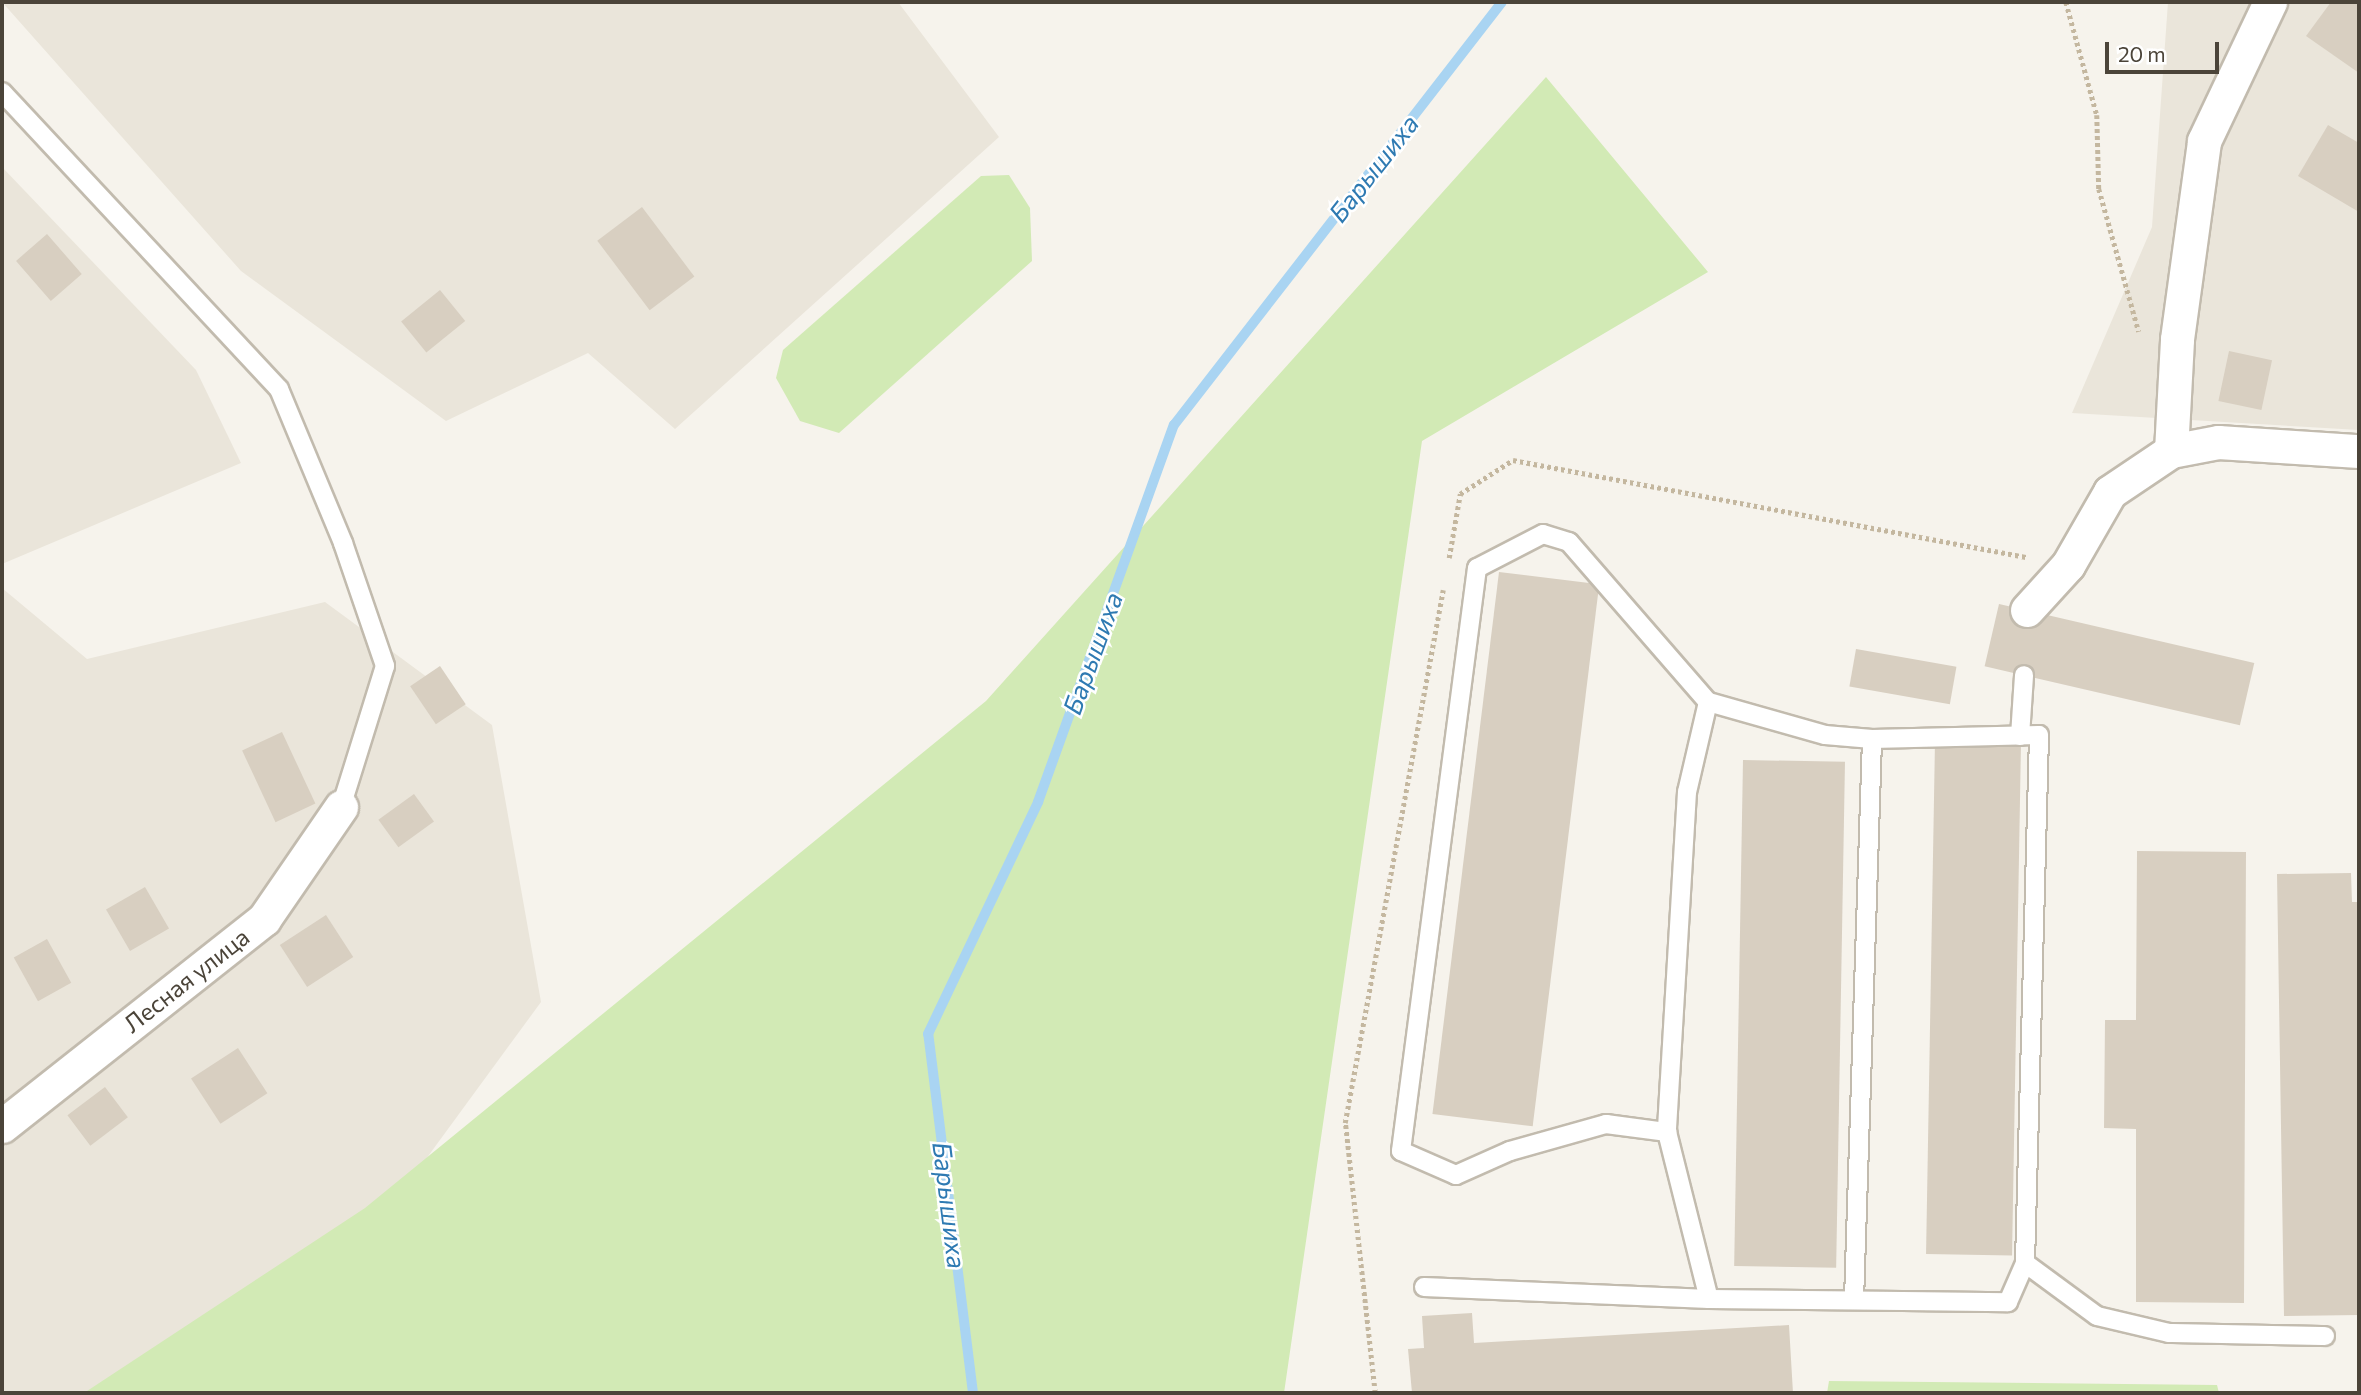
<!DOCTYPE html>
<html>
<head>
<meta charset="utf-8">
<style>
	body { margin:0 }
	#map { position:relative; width:2361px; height:1395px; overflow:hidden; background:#f6f3ec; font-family:Commissioner,sans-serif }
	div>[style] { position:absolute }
	.residential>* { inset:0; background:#eae5da }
	.green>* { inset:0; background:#d2eab5 }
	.stream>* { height:10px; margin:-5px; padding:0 5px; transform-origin:5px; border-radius:5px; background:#a9d4f2 }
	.building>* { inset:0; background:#d8cfc1; transform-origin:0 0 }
	.path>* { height:4.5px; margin-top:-2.25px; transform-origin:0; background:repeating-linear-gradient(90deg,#c4b79f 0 3.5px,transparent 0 7px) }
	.roads { filter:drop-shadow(2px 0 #c2bbae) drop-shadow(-2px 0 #c2bbae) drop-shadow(0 2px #c2bbae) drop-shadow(0 -2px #c2bbae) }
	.lane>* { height:18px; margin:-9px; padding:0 9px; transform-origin:9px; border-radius:9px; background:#fff }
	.street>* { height:33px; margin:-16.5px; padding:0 16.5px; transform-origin:16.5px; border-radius:16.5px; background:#fff }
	span { translate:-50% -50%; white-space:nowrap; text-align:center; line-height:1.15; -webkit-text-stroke:5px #fff; paint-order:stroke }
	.street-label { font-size:24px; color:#4b4439 }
	.water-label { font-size:26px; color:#2e7ab2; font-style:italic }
	.frame { position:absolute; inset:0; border:4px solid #4b4439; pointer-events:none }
	.scale { position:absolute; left:2105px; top:42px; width:114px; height:32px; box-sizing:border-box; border:4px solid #4b4439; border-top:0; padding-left:9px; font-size:21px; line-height:24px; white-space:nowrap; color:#4b4439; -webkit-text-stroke:5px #fff; paint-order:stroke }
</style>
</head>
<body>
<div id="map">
	<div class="residential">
		<i style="clip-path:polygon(2px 2px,898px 2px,999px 137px,675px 429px,588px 353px,446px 421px,241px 271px)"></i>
		<i style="clip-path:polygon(2168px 2px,2359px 2px,2359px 430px,2072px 413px,2152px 227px)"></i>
		<i style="clip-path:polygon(2px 167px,196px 370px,241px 463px,2px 564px)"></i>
		<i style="clip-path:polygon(2px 588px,87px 659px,325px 602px,492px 725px,541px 1002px,284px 1353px,222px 1393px,2px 1393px)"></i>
	</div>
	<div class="green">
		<i style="clip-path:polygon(1546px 77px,1708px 272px,1422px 441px,1284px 1393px,84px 1393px,365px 1208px,986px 701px)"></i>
		<i style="clip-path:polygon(1009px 175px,1030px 208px,1032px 261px,839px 433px,800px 421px,776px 378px,783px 350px,981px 176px)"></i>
		<i style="clip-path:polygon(1829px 1381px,2217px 1385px,2219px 1393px,1827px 1393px)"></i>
	</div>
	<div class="stream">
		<i style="left:973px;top:1393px;width:362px;rotate:-97.1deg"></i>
		<i style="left:928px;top:1034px;width:257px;rotate:-64.6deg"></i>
		<i style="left:1038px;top:802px;width:401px;rotate:-70.2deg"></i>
		<i style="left:1174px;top:425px;width:535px;rotate:-52.21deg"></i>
	</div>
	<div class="building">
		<i style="clip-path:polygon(2331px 2px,2359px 2px,2359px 73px,2306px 36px)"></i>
		<i style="clip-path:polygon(2328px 125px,2359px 143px,2359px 212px,2298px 176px)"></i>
		<i style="left:642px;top:207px;width:87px;height:56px;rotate:53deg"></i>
		<i style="left:47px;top:234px;width:53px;height:41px;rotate:49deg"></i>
		<i style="left:440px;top:290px;width:40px;height:50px;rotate:51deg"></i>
		<i style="left:2229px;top:351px;width:44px;height:51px;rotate:12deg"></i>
		<i style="left:1499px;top:572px;width:101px;height:546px;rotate:7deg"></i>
		<i style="left:1999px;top:604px;width:262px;height:64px;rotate:13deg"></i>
		<i style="left:1856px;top:649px;width:102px;height:38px;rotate:10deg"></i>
		<i style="left:440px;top:666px;width:46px;height:36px;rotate:56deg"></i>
		<i style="left:282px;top:732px;width:79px;height:44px;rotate:65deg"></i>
		<i style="left:1935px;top:741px;width:86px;height:513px;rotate:1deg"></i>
		<i style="left:1743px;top:760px;width:102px;height:506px;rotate:1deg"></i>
		<i style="left:414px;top:794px;width:34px;height:44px;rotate:54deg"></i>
		<i style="clip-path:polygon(2137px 851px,2246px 852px,2244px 1303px,2136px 1302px,2136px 1129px,2104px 1128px,2105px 1020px,2136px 1020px)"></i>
		<i style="clip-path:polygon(2351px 873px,2352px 902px,2359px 902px,2359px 1315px,2284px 1316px,2277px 874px)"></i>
		<i style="left:145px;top:887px;width:48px;height:45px;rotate:60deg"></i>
		<i style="left:326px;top:915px;width:50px;height:55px;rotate:57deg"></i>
		<i style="left:47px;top:939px;width:50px;height:38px;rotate:61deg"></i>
		<i style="left:238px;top:1048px;width:54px;height:56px;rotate:57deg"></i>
		<i style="left:105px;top:1087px;width:38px;height:47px;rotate:53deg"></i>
		<i style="clip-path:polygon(1472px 1313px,1474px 1343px,1789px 1325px,1793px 1393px,1412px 1393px,1408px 1349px,1424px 1348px,1422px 1316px)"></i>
	</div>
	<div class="path">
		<i style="left:2066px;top:2px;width:117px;rotate:74.7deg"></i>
		<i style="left:2097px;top:115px;width:74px;rotate:88.5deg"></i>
		<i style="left:2099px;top:189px;width:148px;rotate:74.4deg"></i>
		<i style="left:1449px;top:558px;width:65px;rotate:-80.2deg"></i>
		<i style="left:1460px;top:494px;width:63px;rotate:-32.7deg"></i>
		<i style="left:1513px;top:460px;width:522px;rotate:10.71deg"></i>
		<i style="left:1375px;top:1393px;width:272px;rotate:-96.3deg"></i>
		<i style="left:1345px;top:1123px;width:542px;rotate:-79.58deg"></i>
	</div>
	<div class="roads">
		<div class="lane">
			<i style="left:2px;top:92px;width:406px;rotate:47deg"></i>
			<i style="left:279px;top:389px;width:167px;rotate:67.4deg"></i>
			<i style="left:343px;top:543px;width:130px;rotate:71.1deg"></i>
			<i style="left:385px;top:666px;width:148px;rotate:107.3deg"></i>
			<i style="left:1708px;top:702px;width:92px;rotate:103.1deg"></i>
			<i style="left:1687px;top:792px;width:341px;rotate:93.4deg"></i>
			<i style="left:1667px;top:1132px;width:172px;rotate:75.9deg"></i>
			<i style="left:2020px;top:736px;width:61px;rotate:-86.2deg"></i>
			<i style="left:2025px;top:1263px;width:89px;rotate:36.4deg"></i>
			<i style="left:2097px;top:1316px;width:74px;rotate:13.3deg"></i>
			<i style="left:2169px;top:1333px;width:156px;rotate:1.1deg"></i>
			<i style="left:1424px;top:1287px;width:285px;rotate:2.4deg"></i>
			<i style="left:1709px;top:1299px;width:299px;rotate:0.6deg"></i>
			<i style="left:2008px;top:1302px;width:43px;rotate:-66.4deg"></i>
			<i style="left:2025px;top:1263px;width:528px;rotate:-88.48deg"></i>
			<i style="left:2039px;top:735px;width:167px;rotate:178.6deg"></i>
			<i style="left:1872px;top:739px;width:47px;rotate:-175.1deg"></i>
			<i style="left:1825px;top:735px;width:122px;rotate:-164.2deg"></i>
			<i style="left:1708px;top:702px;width:212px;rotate:-131deg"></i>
			<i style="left:1569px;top:542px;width:27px;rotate:-163deg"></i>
			<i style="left:1543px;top:534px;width:74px;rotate:152.7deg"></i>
			<i style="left:1477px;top:568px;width:588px;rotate:97.43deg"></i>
			<i style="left:1401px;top:1151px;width:60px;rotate:23.6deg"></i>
			<i style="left:1456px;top:1175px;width:59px;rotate:-24deg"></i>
			<i style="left:1510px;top:1151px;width:100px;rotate:-15.7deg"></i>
			<i style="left:1606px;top:1124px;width:62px;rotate:7.5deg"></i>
			<i style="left:1854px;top:1300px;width:561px;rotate:-88.16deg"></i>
		</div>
		<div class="street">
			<i style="left:2171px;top:451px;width:112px;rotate:-86.9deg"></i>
			<i style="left:2177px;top:339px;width:200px;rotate:-82.2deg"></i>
			<i style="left:2204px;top:141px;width:154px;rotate:-64.6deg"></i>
			<i style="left:2027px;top:610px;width:61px;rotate:-47.7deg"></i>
			<i style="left:2068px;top:565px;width:84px;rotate:-60.1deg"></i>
			<i style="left:2110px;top:492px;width:73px;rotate:-33.9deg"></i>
			<i style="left:2171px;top:451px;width:48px;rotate:-10.8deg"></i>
			<i style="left:2218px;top:442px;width:141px;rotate:3.7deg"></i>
			<i style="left:2px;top:1126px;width:334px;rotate:-38.3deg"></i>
			<i style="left:264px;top:919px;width:136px;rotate:-55.5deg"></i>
		</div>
	</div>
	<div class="street-label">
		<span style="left:186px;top:980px;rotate:-38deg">Лесная улица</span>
	</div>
	<div class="water-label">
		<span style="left:1373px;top:168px;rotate:-52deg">Барышиха</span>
		<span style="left:1092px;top:653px;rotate:-70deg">Барышиха</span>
		<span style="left:950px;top:1205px;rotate:83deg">Барышиха</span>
	</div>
	<div class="frame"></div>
	<div class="scale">20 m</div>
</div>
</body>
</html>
